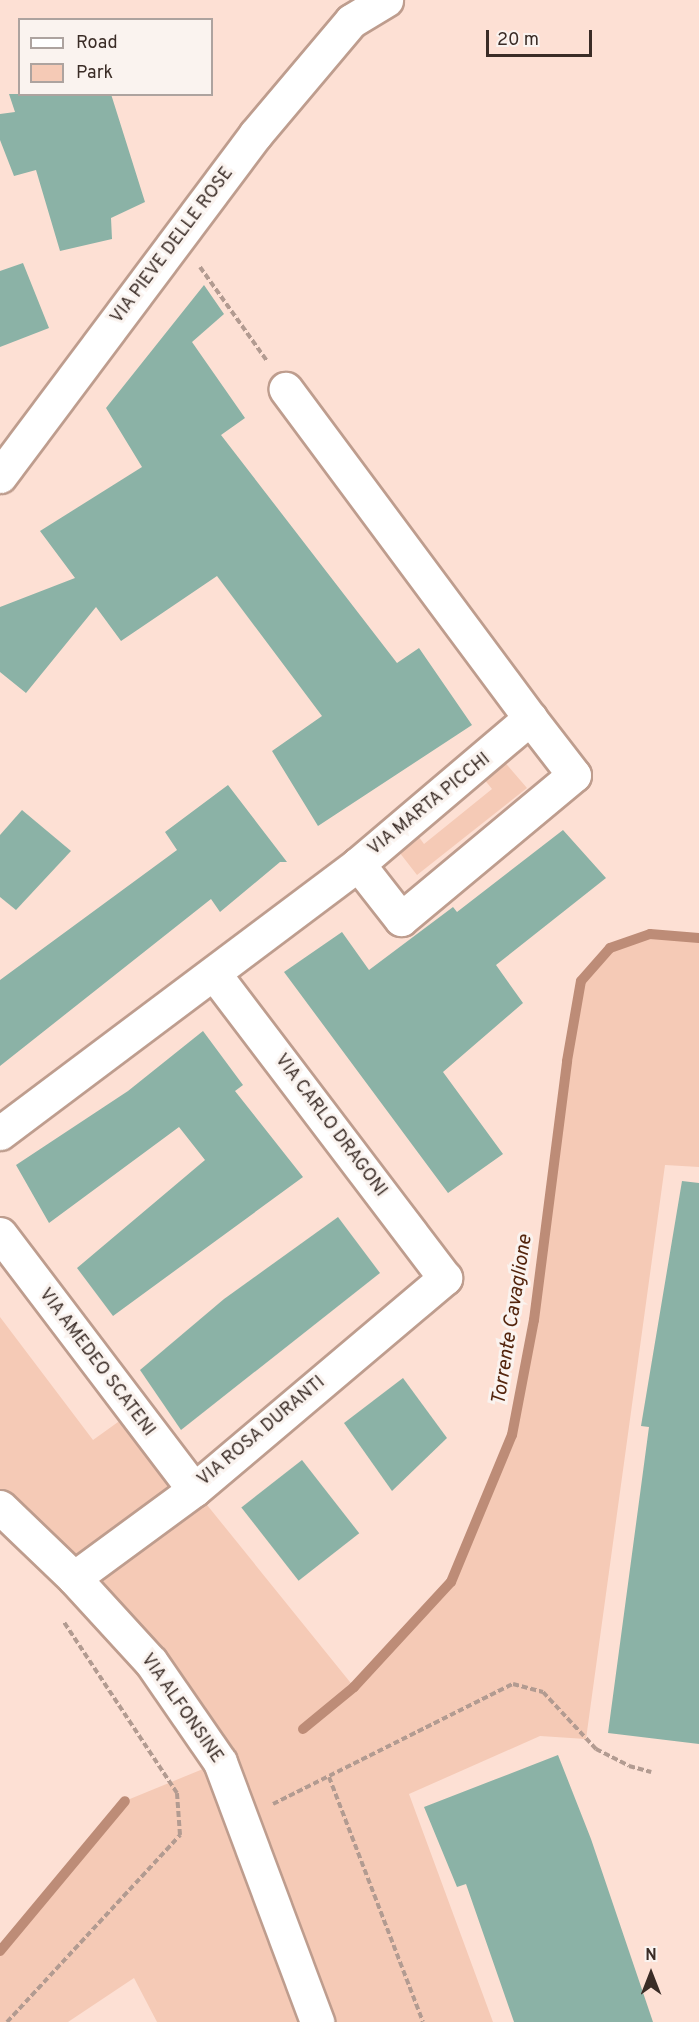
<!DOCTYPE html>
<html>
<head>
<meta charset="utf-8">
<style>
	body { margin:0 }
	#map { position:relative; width:699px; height:2022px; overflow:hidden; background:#fde0d4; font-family:Overpass,sans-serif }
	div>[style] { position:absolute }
	.green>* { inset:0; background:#f5cab6 }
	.stream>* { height:10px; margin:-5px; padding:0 5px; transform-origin:5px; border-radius:5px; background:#bd8c77 }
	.building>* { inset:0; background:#8bb2a6; transform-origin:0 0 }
	.path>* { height:4px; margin-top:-2px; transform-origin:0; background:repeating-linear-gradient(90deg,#b29b91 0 6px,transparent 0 9px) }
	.roads { filter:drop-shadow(2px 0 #be9d8e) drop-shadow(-2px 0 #be9d8e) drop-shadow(0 2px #be9d8e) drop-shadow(0 -2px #be9d8e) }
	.street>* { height:33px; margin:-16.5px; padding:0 16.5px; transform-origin:16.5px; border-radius:16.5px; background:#fff }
	.secondary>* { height:33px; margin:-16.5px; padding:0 16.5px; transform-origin:16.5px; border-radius:16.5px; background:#fff }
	span { translate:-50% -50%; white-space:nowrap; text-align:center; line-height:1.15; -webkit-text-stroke:6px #faf3ef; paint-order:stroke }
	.street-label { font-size:18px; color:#3a2c26 }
	.water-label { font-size:20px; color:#53240c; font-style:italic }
	.legend { position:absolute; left:18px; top:18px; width:195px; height:78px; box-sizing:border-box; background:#faf3ef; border:2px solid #ada39f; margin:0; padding:8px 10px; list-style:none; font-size:18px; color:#3a2c26 }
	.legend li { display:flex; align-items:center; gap:12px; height:30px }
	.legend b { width:30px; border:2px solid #ada39f }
	.north { position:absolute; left:621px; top:1944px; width:60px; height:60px; -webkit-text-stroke:4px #faf3ef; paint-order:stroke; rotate:0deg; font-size:16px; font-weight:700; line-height:24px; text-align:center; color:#3a2c26 }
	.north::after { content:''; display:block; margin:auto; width:21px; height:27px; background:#3a2c26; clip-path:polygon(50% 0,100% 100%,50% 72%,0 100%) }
	.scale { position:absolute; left:486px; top:30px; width:106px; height:27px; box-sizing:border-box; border:3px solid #3a2c26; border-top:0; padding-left:8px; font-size:18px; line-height:21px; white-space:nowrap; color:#3a2c26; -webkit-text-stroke:4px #faf3ef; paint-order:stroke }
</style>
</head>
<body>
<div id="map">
	<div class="green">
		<i style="clip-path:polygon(495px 751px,527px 788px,417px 875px,389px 839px,408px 822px,424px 844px,492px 789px,475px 768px)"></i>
		<i style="clip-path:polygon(650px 934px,699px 938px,699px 1167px,665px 1165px,586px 1739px,540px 1736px,409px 1794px,493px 2022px,157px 2022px,134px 1978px,68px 2022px,0 2022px,0 1951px,125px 1801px,220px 1762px,0 1507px,0 1317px,93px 1440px,132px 1412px,354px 1687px,451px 1582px,512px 1435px,534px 1320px,567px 1061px,581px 981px,610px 948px)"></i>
	</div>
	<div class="stream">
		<i style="left:303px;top:1729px;width:66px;rotate:-39.5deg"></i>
		<i style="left:354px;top:1687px;width:143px;rotate:-47.3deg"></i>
		<i style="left:451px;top:1582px;width:159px;rotate:-67.5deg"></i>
		<i style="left:512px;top:1435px;width:117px;rotate:-79.2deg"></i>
		<i style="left:534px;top:1320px;width:261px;rotate:-82.7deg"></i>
		<i style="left:567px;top:1061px;width:81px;rotate:-80.1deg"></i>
		<i style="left:581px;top:981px;width:44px;rotate:-48.7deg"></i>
		<i style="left:610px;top:948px;width:42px;rotate:-19.3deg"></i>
		<i style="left:650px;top:934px;width:49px;rotate:4.7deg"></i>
		<i style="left:0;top:1951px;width:195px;rotate:-50.2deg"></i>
	</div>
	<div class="building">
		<i style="clip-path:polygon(9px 94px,111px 94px,145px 202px,111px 218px,112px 239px,60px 251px,36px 170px,14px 176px,0 140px,0 114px,15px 112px)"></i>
		<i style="clip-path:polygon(23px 263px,49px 328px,0 347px,0 271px)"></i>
		<i style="clip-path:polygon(204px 285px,224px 314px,192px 342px,245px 418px,221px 435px,397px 663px,419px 648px,472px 725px,318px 826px,272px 751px,322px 716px,217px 576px,121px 641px,96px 607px,26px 693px,0 672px,0 607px,75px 578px,40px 531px,142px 467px,106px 408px)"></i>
		<i style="clip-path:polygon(228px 785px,287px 862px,280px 862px,220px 912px,211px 899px,0 1066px,0 980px,177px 850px,165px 832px)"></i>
		<i style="clip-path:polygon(22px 810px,71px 851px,16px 910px,0 897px,0 835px)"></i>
		<i style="clip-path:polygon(563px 830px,606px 878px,496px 965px,523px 1003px,443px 1072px,503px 1154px,448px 1193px,284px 972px,342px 932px,369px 970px,453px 907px,457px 912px)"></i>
		<i style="clip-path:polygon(203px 1031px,243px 1085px,235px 1091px,303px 1177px,113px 1316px,77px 1268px,205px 1160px,179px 1127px,49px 1223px,16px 1165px,128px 1091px)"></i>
		<i style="clip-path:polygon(682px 1181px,699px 1183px,699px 1744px,608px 1733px,649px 1427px,641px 1426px)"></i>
		<i style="clip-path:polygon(338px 1217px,380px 1273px,181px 1430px,140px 1370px,224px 1299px)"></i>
		<i style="clip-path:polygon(403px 1378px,447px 1438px,392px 1491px,344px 1423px)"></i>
		<i style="left:302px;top:1460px;width:93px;height:77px;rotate:52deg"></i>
		<i style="clip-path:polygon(558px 1755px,591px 1839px,653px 2022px,514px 2022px,466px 1884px,457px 1887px,424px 1807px)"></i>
	</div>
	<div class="path">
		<i style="left:200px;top:267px;width:115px;rotate:54.5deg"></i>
		<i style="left:329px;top:1777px;width:262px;rotate:69deg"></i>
		<i style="left:273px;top:1804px;width:268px;rotate:-26.6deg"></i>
		<i style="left:513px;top:1684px;width:31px;rotate:15deg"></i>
		<i style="left:543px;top:1692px;width:78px;rotate:47.1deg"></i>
		<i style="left:596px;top:1749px;width:37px;rotate:27deg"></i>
		<i style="left:629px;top:1766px;width:23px;rotate:15deg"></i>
		<i style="left:7px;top:2022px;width:255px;rotate:-47.2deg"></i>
		<i style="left:180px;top:1835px;width:42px;rotate:-94.1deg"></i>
		<i style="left:177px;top:1793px;width:206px;rotate:-123.5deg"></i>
	</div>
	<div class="roads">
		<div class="street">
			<i style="left:358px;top:864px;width:70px;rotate:52deg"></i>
			<i style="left:401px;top:919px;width:225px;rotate:-39.8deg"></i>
			<i style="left:574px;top:775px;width:72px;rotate:-127.7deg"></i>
			<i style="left:0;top:1133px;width:448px;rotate:-36.9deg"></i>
			<i style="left:358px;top:864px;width:226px;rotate:-40.3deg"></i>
			<i style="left:530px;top:718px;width:410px;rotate:-126.6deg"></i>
			<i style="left:0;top:1234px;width:321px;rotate:52.8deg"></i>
			<i style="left:74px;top:1578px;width:149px;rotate:-36.3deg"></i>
			<i style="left:194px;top:1490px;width:329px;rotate:-40.2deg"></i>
			<i style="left:445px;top:1278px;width:382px;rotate:-127.2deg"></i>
		</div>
		<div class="secondary">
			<i style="left:0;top:476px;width:426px;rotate:-53.2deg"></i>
			<i style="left:255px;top:135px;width:149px;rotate:-49.9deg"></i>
			<i style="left:351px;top:21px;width:41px;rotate:-31deg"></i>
			<i style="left:0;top:1507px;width:103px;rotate:43.8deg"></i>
			<i style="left:74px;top:1578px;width:114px;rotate:47.5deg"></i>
			<i style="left:151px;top:1662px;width:121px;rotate:55.4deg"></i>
			<i style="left:220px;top:1762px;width:278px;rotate:69.5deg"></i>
		</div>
	</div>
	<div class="street-label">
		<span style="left:173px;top:246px;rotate:-53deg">VIA PIEVE DELLE ROSE</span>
		<span style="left:430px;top:805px;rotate:-39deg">VIA MARTA PICCHI</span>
		<span style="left:330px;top:1126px;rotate:53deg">VIA CARLO DRAGONI</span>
		<span style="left:96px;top:1363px;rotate:53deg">VIA AMEDEO SCATENI</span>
		<span style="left:262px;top:1432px;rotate:-40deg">VIA ROSA DURANTI</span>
		<span style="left:181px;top:1709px;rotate:55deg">VIA ALFONSINE</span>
	</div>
	<div class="water-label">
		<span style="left:513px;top:1320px;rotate:-81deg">Torrente Cavaglione</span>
	</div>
	<ul class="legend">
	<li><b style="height:8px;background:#fff"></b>Road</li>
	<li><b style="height:16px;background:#f5cab6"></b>Park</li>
	</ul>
	<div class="north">N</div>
	<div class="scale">20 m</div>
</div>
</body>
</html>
